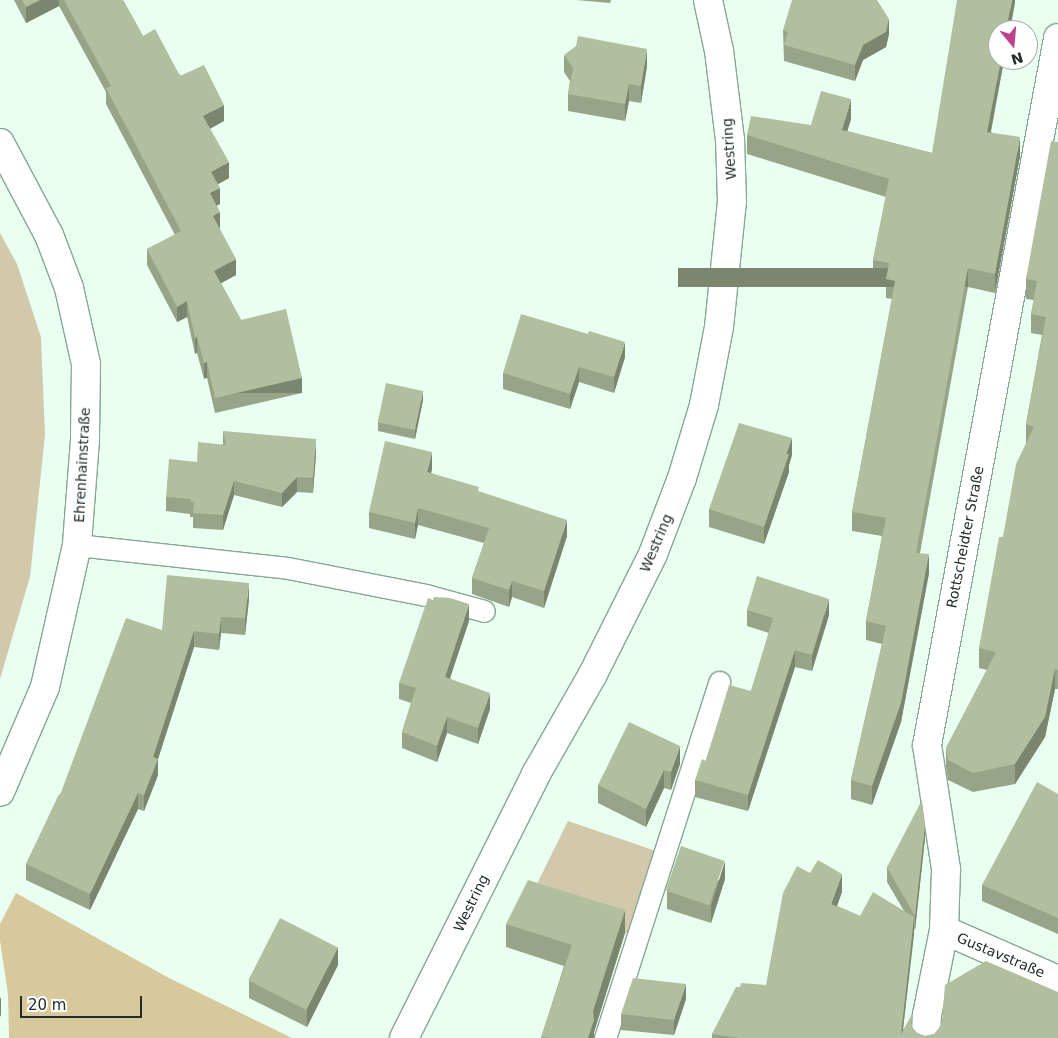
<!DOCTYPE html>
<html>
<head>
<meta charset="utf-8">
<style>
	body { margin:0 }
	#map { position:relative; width:1058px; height:1038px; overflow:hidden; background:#e9fff2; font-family:"DejaVu Sans",sans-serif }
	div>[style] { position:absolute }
	.green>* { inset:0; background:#d2c9ad }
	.forest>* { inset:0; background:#d8c99d }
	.roads { filter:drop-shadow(1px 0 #85a794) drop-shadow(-1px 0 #85a794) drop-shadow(0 1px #85a794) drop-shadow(0 -1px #85a794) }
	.service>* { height:21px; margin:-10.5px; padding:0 10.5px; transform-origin:10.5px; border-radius:10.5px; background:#fff }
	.minor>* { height:28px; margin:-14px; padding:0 14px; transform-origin:14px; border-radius:14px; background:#fff }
	.primary>* { height:28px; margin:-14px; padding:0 14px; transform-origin:14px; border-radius:14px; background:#fff }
	.wall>* { inset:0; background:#98a488 }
	.shaded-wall>* { inset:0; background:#7c866f; transform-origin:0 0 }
	.building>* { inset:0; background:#b1bf9e; transform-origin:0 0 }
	span { translate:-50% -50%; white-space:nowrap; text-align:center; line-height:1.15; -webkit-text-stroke:4px #fff; paint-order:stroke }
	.street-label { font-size:14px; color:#202e26 }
	.north { position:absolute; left:988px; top:20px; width:50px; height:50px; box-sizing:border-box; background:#fff; border:1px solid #a6aba8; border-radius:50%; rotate:163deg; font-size:14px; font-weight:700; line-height:20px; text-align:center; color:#202e26 }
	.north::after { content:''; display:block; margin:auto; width:18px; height:22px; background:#bf408d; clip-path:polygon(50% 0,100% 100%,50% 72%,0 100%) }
	.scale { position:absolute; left:20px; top:996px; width:122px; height:22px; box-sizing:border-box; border:2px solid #202e26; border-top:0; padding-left:6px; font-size:15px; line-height:18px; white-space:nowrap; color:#202e26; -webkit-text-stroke:4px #fff; paint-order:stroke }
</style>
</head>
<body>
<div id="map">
	<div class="green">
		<i style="clip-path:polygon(0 233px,17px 264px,41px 337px,45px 435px,30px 577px,0 679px)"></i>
		<i style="clip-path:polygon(568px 821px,656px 851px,629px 934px,528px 902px)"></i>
	</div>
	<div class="forest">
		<i style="clip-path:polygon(16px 893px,169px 978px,292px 1038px,9px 1038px,8px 994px,0 941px,0 924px)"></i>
	</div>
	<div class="roads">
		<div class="service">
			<i style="left:77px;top:545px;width:212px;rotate:6.2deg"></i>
			<i style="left:288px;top:568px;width:141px;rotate:11.1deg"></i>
			<i style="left:426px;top:595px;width:60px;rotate:15.4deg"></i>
			<i style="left:605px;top:1038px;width:374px;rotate:-72.2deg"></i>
		</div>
		<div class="minor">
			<i style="left:0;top:143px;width:104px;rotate:62deg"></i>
			<i style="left:49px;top:235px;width:57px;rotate:69.3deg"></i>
			<i style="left:69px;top:288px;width:78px;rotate:77.4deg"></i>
			<i style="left:86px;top:364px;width:76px;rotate:90.8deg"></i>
			<i style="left:85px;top:440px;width:105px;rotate:94.4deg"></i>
			<i style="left:77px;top:545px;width:146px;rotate:102.7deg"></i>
			<i style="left:45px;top:687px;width:114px;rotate:113.2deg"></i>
			<i style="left:944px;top:930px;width:124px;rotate:23.7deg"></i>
			<i style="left:926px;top:1038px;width:23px;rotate:-88deg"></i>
			<i style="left:927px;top:1015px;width:87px;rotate:-78.7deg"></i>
			<i style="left:944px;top:930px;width:61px;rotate:-88.1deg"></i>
			<i style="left:946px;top:869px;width:125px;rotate:-98.7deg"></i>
			<i style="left:927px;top:745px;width:719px;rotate:-79.5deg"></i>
		</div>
		<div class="primary">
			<i style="left:404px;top:1038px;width:295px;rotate:-63.4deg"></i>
			<i style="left:536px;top:774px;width:113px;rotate:-60.3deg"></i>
			<i style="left:592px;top:676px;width:136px;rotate:-63.4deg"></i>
			<i style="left:653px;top:554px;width:81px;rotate:-69.1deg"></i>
			<i style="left:682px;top:478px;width:76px;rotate:-73.2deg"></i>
			<i style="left:704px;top:405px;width:79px;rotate:-79.1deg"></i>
			<i style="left:719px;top:327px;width:126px;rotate:-84.1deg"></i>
			<i style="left:732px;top:202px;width:62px;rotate:-91.8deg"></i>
			<i style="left:730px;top:140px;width:90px;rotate:-97deg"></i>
			<i style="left:719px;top:51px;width:52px;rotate:-102.2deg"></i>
		</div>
	</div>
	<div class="wall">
		<i style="clip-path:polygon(14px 0,123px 0,143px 36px,224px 121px,210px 129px,229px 178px,218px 184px,220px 204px,217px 205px,220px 228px,219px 228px,236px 275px,221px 283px,241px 320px,302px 393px,215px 413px,207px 378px,204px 379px,197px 353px,195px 354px,187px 317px,177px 322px,147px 265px,147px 249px,175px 235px,106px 104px,106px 92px,59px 6px,26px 23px)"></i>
		<i style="clip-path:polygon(576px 0,611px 0,610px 3px)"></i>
		<i style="clip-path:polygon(1015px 0,991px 132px,1020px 156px,995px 293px,968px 287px,920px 553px,929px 573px,901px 722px,872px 805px,851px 799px,851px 780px,882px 644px,866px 640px,866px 621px,882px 536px,852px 531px,852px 512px,892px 299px,886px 298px,886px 282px,873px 279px,873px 260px,886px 197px,747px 154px,747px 135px,851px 119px,847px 131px,932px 153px)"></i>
		<i style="clip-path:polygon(783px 30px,889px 34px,886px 47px,863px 60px,855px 81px,784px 61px)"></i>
		<i style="clip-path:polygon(564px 55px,647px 66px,641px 103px,629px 101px,625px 121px,568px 111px,568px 94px,570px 81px,564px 72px)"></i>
		<i style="clip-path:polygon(1058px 142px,1058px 689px,1055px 689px,1045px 737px,1015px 784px,973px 792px,948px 780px,946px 767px,946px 748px,987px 670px,979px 668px,979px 648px,1003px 537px,1026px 443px,1026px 424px,1042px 335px,1031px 333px,1031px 314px,1034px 300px,1026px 299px,1026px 279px)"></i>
		<i style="clip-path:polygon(625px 357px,614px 393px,579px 382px,570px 409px,503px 389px,503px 373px)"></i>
		<i style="clip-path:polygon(423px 400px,415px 439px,378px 431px,378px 422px)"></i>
		<i style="clip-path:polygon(223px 431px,316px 454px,313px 493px,297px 492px,282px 507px,234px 495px,223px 530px,193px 528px,193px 517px,190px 517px,190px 514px,166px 511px,166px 497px,197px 462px,223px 444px)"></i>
		<i style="clip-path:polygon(792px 455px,789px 465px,789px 472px,764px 544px,709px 527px,709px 509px)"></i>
		<i style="clip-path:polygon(432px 469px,431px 473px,479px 492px,567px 536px,544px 608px,512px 597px,509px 607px,472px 594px,472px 578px,484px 543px,418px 525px,415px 539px,369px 528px,369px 512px)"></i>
		<i style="clip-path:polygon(249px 599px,245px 635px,221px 633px,219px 650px,194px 647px,158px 759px,158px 775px,144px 811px,138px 809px,90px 910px,26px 880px,26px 864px,60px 795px,162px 630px)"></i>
		<i style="clip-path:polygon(747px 610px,829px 615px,812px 671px,795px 667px,748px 811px,695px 797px,695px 780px,706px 761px,751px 691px,769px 633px,747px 626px)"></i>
		<i style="clip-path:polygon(469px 621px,450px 678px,490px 709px,478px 744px,447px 733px,437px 762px,402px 748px,402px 732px,411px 703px,399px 699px,399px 683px)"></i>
		<i style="clip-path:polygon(680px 764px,671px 790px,664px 788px,646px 827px,598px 803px,598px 785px)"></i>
		<i style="clip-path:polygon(1058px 794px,1058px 934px,982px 901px,982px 885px)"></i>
		<i style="clip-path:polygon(925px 838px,915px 930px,914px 929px,903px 1029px,912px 1027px,917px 1033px,925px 1036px,934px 1034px,1058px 1038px,712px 1038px,712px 1034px,740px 987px,766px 985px,842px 892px,837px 906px,860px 916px,904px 911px,887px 882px,887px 867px)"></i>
		<i style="clip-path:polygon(725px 879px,711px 923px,667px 909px,667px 891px)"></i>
		<i style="clip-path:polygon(506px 924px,625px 933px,594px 1032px,594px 1038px,541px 1038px,564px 966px,506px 947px)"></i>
		<i style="clip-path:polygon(338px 965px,307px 1027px,249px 998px,249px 981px)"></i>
		<i style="clip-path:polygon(686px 999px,674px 1035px,621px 1030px,621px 1014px)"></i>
	</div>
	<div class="shaded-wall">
		<i style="clip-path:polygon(40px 0,59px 0,59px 6px,26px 23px,26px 7px)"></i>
		<i style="clip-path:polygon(1012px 0,1015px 0,1015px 3px,1010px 30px,1006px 30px)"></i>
		<i style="clip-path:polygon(889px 19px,889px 34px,886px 47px,863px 60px,855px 81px,855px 65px,863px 45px)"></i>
		<i style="clip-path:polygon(647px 49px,647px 66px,641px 103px,641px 86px)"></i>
		<i style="clip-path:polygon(1001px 60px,1004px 60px,987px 151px,987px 132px)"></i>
		<i style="clip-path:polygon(629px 84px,629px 101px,625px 121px,625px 104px)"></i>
		<i style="clip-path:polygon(851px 99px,851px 119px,842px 149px,842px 130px)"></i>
		<i style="clip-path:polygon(224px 105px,224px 121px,203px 132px,203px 116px)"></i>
		<i style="clip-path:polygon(1020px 137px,1020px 156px,995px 293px,995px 274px)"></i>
		<i style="clip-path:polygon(229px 162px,229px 178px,211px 188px,211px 172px)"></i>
		<i style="clip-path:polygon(220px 188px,220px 204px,210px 209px,210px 193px)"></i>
		<i style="clip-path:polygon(220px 212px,220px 228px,213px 232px,213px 216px)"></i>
		<i style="clip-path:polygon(236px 259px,236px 275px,214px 287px,214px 271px)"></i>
		<i style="left:968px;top:268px;width:19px;height:290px;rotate:90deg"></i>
		<i style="clip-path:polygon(187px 301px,187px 317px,177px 322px,177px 307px)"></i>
		<i style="left:197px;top:337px;width:16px;height:2px;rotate:90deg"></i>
		<i style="clip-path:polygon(625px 342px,625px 357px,614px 393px,614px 377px)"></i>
		<i style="left:207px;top:362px;width:16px;height:3px;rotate:90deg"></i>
		<i style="clip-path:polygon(579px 367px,579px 382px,570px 409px,570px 394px)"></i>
		<i style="left:302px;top:378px;width:15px;height:89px;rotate:90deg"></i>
		<i style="clip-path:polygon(423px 391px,423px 400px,415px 439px,415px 430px)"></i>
		<i style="clip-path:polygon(792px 438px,792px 455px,789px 465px,789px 472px,764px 544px,764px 527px,786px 454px)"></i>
		<i style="clip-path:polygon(316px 439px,316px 454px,313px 493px,313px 478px)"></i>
		<i style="clip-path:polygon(432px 452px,432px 469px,427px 488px,427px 472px)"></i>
		<i style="clip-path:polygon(297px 477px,297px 492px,282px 507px,282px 493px)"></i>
		<i style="clip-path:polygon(234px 481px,234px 495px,223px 530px,223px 515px)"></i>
		<i style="clip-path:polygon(418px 508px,418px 525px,415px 539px,415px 523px)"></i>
		<i style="clip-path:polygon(567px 520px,567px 536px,544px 608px,544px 591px)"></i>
		<i style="clip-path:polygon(929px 554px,929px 573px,901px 722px,872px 805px,872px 786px)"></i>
		<i style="clip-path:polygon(512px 581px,512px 597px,509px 607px,509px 590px)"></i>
		<i style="clip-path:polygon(249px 583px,249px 599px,245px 635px,245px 618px)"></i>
		<i style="clip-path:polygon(829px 599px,829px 615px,812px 671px,812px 655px)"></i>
		<i style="clip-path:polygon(469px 604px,469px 621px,445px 693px,445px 677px)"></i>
		<i style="clip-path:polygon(221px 617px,221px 633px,219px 650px,219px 634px)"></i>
		<i style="clip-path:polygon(194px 631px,194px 647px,158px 759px,158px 775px,144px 811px,144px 795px,153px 757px)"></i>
		<i style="clip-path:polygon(795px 650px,795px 667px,748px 811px,748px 795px)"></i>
		<i style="clip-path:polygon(1055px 669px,1055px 689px,1045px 737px,1015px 784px,1015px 764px)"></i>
		<i style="clip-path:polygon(490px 693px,490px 709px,478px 744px,478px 728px)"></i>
		<i style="clip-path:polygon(447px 717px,447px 733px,437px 762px,437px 746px)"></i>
		<i style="clip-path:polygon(680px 746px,680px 764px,671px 790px,671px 772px)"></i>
		<i style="clip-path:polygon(664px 770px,664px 788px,646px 827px,646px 809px)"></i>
		<i style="clip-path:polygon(138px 793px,138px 809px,90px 910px,90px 894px)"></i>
		<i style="clip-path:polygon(925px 824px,925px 838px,915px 930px,915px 916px)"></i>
		<i style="clip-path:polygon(725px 861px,725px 879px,711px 923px,711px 906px)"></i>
		<i style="clip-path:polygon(842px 874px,842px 892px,831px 922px,831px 904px)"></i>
		<i style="clip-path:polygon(625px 910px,625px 933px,594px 1032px,594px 1038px,588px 1038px,593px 1011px)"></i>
		<i style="clip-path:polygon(914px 917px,914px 935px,902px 1038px,901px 1034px)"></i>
		<i style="clip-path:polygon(338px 947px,338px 965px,307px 1027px,307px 1009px)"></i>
		<i style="clip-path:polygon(686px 984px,686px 999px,674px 1035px,674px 1020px)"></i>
		<i style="clip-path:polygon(1px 997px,1px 1015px,0 1017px,0 999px)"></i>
	</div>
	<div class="building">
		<i style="clip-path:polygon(22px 0,40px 0,26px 7px)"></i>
		<i style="clip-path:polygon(64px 0,123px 0,143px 36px,155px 29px,180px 76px,204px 65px,224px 105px,203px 116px,229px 162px,211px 172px,220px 188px,210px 193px,220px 212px,213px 216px,236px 259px,214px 271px,241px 320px,286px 309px,302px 378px,215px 398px,207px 362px,204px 363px,197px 337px,195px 338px,187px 301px,177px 307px,147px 249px,181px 231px,106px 88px,111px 86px)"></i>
		<i style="clip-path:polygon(792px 0,877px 0,889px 19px,886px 32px,863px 45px,855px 65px,784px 45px,788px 32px,783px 30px)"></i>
		<i style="clip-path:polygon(957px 0,1012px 0,1006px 30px,998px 30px,998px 60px,1001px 60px,987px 132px,1020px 137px,995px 274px,968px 268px,916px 553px,929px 554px,901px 703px,872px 786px,851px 780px,886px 626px,866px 621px,886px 518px,852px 512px,895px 281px,886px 279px,889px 263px,873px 260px,889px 179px,747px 135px,751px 116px,811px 125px,821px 91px,851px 99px,842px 130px,932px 153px)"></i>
		<i style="clip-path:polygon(578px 36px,647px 49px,641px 86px,629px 84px,625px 104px,568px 94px,573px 68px,564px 55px,576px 46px)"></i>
		<i style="clip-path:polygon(1051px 141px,1058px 142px,1058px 670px,1055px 669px,1045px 717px,1015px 764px,973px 773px,948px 760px,946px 748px,996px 652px,979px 648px,999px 537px,1003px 537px,1016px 464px,1034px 427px,1026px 424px,1046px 317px,1031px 314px,1037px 281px,1026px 279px)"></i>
		<i style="clip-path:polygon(521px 314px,588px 334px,589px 331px,625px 342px,614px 377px,579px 367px,570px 394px,503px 373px)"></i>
		<i style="left:386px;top:383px;width:38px;height:40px;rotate:12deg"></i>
		<i style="clip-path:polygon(739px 423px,792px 438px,786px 454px,789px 454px,764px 527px,709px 509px)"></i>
		<i style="clip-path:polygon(223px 431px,316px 439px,313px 478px,297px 477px,282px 493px,234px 481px,223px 515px,193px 513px,194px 502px,190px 502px,191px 499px,166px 497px,169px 459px,197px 462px,198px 442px,226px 445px)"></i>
		<i style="clip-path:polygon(385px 441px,432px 452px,427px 472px,479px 487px,478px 491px,567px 520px,544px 591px,512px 581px,509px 590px,472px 578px,489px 528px,418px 508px,415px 523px,369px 512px)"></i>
		<i style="clip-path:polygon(167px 575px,249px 583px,245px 618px,221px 617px,219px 634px,194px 631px,153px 757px,158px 759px,144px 795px,138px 793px,90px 894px,26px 864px,59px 794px,60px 795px,126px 618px,162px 630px)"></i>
		<i style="clip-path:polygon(757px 576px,829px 599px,812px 655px,795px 650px,748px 795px,695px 780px,702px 759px,706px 761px,729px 685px,751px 691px,773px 618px,747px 610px)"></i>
		<i style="clip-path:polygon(434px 597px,450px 598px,469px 604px,445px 677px,490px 693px,478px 728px,447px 717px,437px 746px,402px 732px,416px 688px,399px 683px,428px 598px,433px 600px)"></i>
		<i style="clip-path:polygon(629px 722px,680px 746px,671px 772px,664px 770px,646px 809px,598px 785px)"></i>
		<i style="clip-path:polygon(1037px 782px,1058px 794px,1058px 918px,982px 885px)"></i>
		<i style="clip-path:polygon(922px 800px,925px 824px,915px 916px,887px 867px)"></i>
		<i style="left:681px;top:846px;width:46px;height:47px;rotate:19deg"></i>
		<i style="clip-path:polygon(818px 860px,842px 874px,831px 904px,860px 916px,873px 892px,914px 917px,901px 1034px,911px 1016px,912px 1027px,917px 1033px,925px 1036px,934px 1034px,939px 1028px,942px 1021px,945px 985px,986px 961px,1058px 992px,1058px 1038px,740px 1038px,712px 1034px,736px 987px,740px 987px,741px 983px,766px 985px,783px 893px,797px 866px,810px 873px)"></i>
		<i style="clip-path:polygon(528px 880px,625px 910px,593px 1011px,594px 1020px,588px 1038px,552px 1038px,541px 1037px,572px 945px,506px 924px)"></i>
		<i style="left:280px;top:918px;width:65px;height:70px;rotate:27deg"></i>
		<i style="clip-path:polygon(633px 978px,686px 984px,674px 1020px,621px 1014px)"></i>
	</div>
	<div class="street-label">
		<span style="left:729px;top:149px;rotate:-94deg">Westring</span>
		<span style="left:82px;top:465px;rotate:-87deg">Ehrenhainstraße</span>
		<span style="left:965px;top:537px;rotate:-79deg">Rottscheidter Straße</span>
		<span style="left:656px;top:543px;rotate:-67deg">Westring</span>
		<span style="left:471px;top:903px;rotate:-64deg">Westring</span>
		<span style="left:1001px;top:955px;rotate:23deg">Gustavstraße</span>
	</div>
	<div class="north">N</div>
	<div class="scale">20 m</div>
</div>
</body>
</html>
